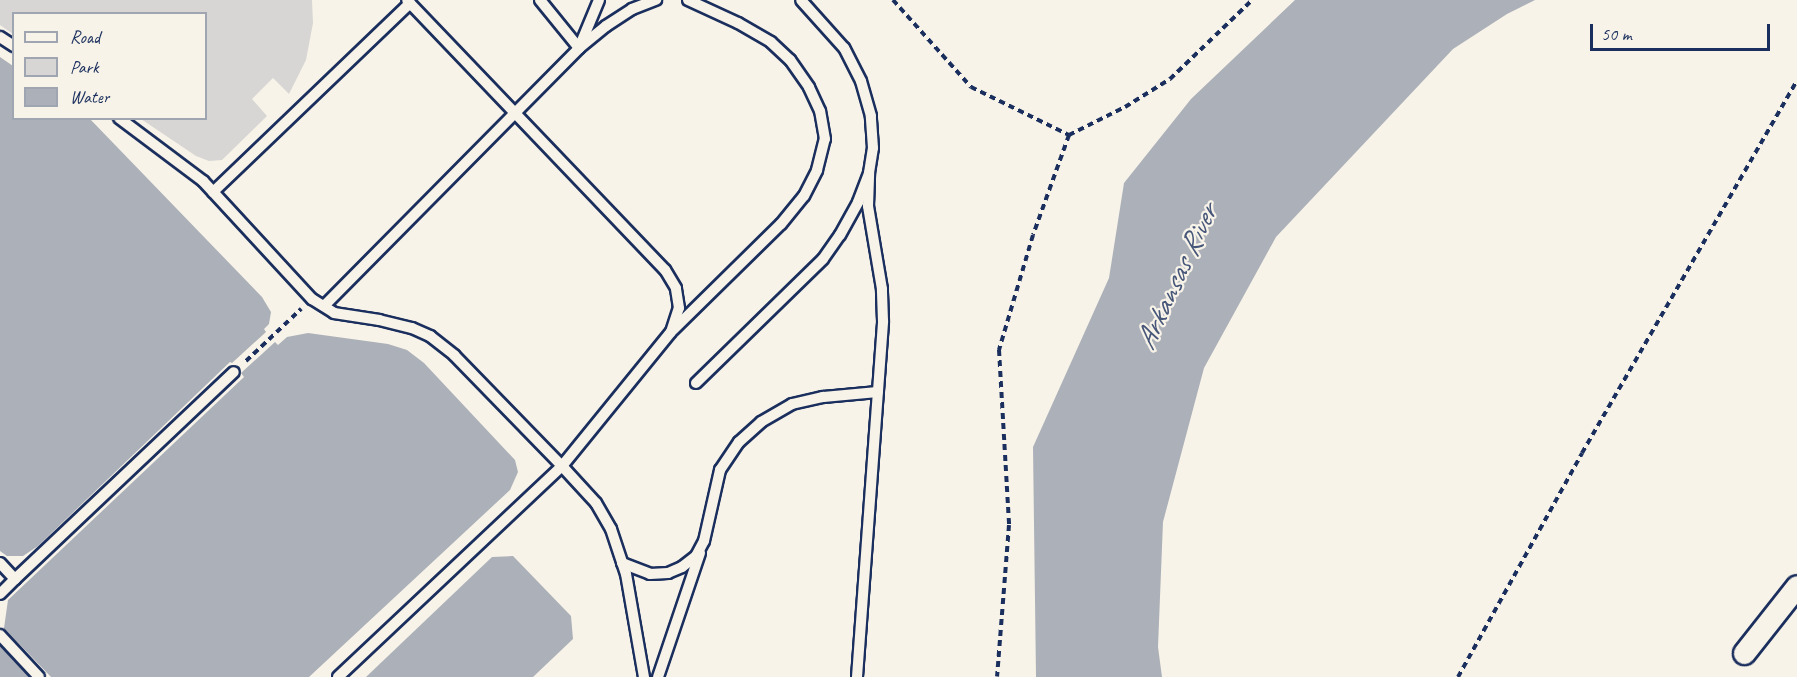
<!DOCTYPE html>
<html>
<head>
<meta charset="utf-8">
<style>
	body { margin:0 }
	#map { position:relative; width:1797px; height:677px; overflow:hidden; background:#f7f3e8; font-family:Caveat,sans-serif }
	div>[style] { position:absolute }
	.green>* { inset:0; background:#d7d6d4 }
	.water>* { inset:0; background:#acb0b9 }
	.path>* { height:4px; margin-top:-2px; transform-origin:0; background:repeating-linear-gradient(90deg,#1b2f5e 0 6px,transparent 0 10.5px) }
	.roads { filter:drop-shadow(2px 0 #1b2f5e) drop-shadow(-2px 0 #1b2f5e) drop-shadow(0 2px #1b2f5e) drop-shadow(0 -2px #1b2f5e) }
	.lane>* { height:10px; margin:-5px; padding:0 5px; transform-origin:5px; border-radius:5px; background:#f7f3e8 }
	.street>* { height:21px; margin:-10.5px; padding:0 10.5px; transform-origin:10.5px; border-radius:10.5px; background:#f7f3e8 }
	span { translate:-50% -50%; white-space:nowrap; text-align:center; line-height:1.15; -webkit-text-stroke:4.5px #f7f3e8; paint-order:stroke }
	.water-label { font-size:30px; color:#465679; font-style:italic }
	.legend { position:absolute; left:12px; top:12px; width:195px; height:108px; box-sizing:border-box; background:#f7f3e8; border:2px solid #9fa5b1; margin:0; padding:8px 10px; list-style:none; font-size:18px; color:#1b2f5e }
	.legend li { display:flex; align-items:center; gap:12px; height:30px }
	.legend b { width:30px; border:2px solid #9fa5b1 }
	.scale { position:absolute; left:1590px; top:24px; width:180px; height:27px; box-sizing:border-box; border:3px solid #1b2f5e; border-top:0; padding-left:8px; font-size:18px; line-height:21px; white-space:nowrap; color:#1b2f5e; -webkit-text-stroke:4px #f7f3e8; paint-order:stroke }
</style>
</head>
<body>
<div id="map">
	<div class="green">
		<i style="clip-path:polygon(0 0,312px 0,313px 23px,306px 60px,289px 94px,273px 78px,252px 99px,267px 116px,222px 160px,209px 161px,196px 156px,141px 119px,206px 118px,206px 14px,14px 14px,13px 34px,0 25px)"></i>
	</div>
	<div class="water">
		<i style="clip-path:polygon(1295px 0,1535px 0,1507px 14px,1453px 49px,1276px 237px,1204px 368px,1163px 522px,1158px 647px,1162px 677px,1036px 677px,1033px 447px,1109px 278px,1124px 183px,1191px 99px)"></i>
		<i style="clip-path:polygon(0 57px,13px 66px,14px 118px,90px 119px,262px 297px,271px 312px,269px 324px,264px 329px,266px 332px,232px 363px,230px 362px,38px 546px,23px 556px,7px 556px,0 551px)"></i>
		<i style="clip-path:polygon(308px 333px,388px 344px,407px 350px,424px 363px,515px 460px,518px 472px,510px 490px,309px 677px,51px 677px,4px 628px,8px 600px,244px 377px,241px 373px,275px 342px,278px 345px,287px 337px)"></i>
		<i style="clip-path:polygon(513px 556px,571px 616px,573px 639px,533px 677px,366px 677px,492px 557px)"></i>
		<i style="clip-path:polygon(0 645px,30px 677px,0 677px)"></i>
	</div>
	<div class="path">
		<i style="left:893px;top:0;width:117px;rotate:48.1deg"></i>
		<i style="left:971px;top:87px;width:109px;rotate:26.1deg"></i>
		<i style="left:1069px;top:135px;width:106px;rotate:109.8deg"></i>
		<i style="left:1033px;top:235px;width:120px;rotate:106.5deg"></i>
		<i style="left:999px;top:350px;width:175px;rotate:86.7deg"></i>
		<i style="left:1009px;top:525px;width:152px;rotate:94.5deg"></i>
		<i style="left:1069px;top:135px;width:63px;rotate:-26.6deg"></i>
		<i style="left:1125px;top:107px;width:53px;rotate:-31.9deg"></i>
		<i style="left:1170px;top:79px;width:114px;rotate:-43.9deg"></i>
		<i style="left:246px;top:361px;width:76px;rotate:-43.4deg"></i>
		<i style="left:1458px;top:677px;width:256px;rotate:-61deg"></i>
		<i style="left:1582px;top:453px;width:430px;rotate:-60deg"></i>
	</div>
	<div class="roads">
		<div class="lane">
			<i style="left:540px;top:0;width:62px;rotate:50.9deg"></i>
			<i style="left:579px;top:48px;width:35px;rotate:-39deg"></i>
			<i style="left:606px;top:26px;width:31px;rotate:-33deg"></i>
			<i style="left:632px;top:9px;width:26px;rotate:-21deg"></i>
			<i style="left:0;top:37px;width:17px;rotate:33deg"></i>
			<i style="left:119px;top:118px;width:105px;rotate:36.9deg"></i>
			<i style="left:203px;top:181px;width:161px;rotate:47.3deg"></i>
			<i style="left:312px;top:299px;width:26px;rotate:32deg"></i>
			<i style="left:334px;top:313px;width:46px;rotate:8.8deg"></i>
			<i style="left:379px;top:320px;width:34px;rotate:14deg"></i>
			<i style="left:412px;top:328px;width:20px;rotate:24deg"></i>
			<i style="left:430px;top:336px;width:31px;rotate:38deg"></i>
			<i style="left:454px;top:355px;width:155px;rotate:45.8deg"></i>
			<i style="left:562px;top:466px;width:173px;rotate:-50.9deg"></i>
			<i style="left:671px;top:332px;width:25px;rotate:-72deg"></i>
			<i style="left:679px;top:308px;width:20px;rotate:-99deg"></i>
			<i style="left:676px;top:288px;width:21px;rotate:-121deg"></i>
			<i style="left:665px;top:270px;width:373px;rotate:-133.7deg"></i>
			<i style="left:213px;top:192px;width:273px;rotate:-43.8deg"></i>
			<i style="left:324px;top:306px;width:363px;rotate:-45.3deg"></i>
			<i style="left:579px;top:48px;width:52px;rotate:-67.4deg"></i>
			<i style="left:673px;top:330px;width:151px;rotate:-44.5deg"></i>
			<i style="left:781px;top:224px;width:36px;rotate:-51deg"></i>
			<i style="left:804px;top:196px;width:29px;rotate:-63deg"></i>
			<i style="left:817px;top:170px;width:32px;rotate:-76deg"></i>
			<i style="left:825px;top:139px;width:28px;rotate:-100deg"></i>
			<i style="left:820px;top:111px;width:26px;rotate:-115deg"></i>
			<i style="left:809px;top:87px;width:33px;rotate:-125deg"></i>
			<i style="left:790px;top:60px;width:26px;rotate:-137deg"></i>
			<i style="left:771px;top:42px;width:38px;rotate:-150deg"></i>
			<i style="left:738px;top:23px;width:55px;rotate:-155.3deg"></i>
			<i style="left:696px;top:383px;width:177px;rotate:-44.3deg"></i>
			<i style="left:823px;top:259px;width:29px;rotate:-55deg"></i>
			<i style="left:840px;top:235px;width:38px;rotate:-61deg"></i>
			<i style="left:858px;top:202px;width:31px;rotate:-69deg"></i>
			<i style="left:869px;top:173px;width:25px;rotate:-81deg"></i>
			<i style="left:873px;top:148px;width:32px;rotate:-94deg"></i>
			<i style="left:871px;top:116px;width:36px;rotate:-106deg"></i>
			<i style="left:861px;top:81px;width:37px;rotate:-117deg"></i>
			<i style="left:844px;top:48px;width:64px;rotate:-131.9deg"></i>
			<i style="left:0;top:563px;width:22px;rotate:47deg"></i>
			<i style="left:15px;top:579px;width:301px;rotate:-43.4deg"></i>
			<i style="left:622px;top:563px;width:30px;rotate:21deg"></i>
			<i style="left:650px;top:574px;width:18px;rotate:-3deg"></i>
			<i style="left:668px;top:573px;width:15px;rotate:-23deg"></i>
			<i style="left:682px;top:567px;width:18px;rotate:-38deg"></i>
			<i style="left:696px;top:556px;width:17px;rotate:-62deg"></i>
			<i style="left:704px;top:541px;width:73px;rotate:-77.3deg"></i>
			<i style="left:720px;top:470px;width:34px;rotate:-56deg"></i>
			<i style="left:739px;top:442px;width:30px;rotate:-42deg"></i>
			<i style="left:761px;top:422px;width:36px;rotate:-30deg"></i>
			<i style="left:792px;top:404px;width:32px;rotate:-13deg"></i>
			<i style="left:823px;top:397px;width:55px;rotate:-5.2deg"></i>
			<i style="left:0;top:594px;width:21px;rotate:-45deg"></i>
			<i style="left:0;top:635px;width:57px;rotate:47.1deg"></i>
			<i style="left:338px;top:677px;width:308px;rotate:-43.3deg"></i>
			<i style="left:562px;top:466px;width:50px;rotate:47.4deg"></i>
			<i style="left:596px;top:503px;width:30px;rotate:60deg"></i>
			<i style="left:611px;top:529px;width:47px;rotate:71.6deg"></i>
			<i style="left:626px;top:574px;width:105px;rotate:80.1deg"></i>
			<i style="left:658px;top:677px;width:131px;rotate:-71.3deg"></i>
			<i style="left:857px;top:677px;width:357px;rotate:-85.8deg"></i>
			<i style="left:883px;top:321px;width:32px;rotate:-92deg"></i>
			<i style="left:882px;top:289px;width:84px;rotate:-99.6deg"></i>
			<i style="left:868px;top:206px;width:33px;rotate:-88deg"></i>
		</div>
		<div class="street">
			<i style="left:1744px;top:653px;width:85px;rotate:-51.7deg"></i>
		</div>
	</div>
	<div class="water-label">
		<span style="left:1176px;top:277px;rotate:-65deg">Arkansas River</span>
	</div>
	<ul class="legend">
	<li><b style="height:8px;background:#f7f3e8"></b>Road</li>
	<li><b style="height:16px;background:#d7d6d4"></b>Park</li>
	<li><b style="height:16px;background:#acb0b9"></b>Water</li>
	</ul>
	<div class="scale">50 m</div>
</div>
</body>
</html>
